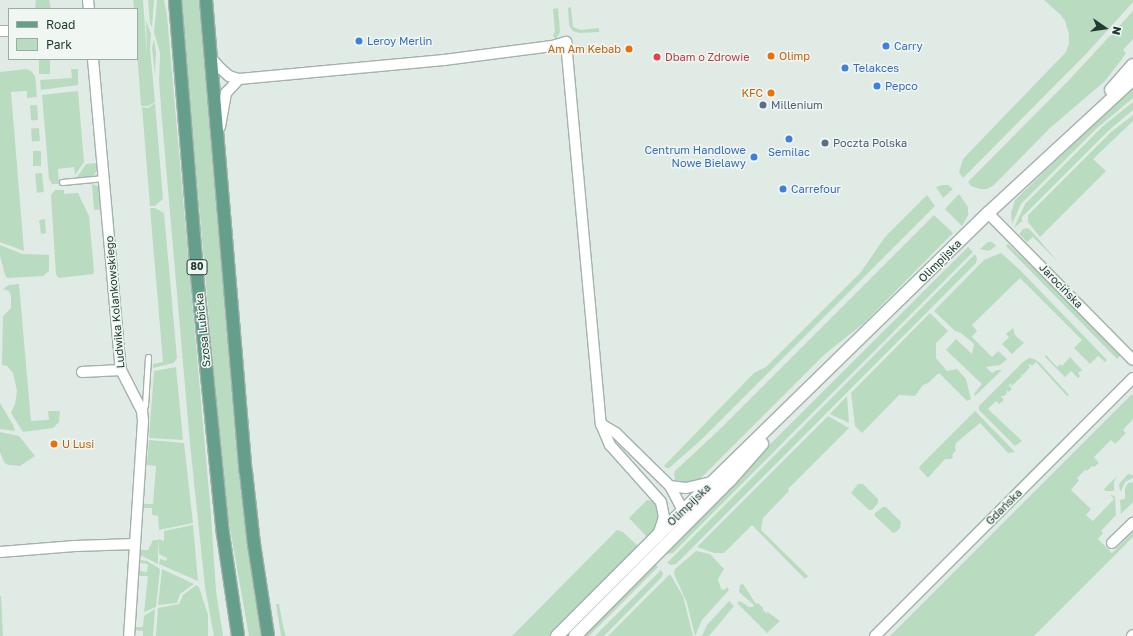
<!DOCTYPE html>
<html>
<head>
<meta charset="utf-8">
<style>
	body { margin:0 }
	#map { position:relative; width:1133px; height:636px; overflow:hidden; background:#e0ebe5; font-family:"Golos Text",sans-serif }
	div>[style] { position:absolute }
	.green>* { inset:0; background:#b9dcc0; transform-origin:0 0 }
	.roads { filter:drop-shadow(1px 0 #a3b2ac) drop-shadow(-1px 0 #a3b2ac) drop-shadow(0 1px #a3b2ac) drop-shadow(0 -1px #a3b2ac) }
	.lane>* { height:5px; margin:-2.5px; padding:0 2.5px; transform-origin:2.5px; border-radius:2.5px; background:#fff }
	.street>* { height:10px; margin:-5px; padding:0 5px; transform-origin:5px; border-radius:5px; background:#fff }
	.secondary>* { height:12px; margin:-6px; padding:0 6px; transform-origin:6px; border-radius:6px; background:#fff }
	.primary>* { height:12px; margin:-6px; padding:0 6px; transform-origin:6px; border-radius:6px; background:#659f8c }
	.dots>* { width:11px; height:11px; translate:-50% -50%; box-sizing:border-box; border:2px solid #f0f7f3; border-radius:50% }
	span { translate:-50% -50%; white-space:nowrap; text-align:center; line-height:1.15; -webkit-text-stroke:3px #f0f7f3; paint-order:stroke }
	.shield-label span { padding:1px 3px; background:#f0f7f3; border:1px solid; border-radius:3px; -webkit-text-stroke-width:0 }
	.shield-label { font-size:10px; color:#213a32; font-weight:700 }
	.shop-label { font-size:11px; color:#366cbe }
	.left { translate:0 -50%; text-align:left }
	.right { translate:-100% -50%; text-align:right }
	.food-label { font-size:11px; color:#c56008 }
	.health-label { font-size:11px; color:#be3a42 }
	.service-label { font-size:11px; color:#4e5e75 }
	.street-label { font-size:11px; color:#213a32 }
	.legend { position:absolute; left:8px; top:8px; width:130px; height:52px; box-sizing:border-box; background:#f0f7f3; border:1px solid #9daba6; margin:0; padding:5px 7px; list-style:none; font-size:12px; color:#213a32 }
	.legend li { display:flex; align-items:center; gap:8px; height:20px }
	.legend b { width:20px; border:1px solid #9daba6 }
	.north { position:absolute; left:1085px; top:8px; width:40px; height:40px; -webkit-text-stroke:3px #f0f7f3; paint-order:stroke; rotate:103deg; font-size:11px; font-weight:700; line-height:16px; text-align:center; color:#213a32 }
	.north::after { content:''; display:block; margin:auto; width:14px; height:18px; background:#213a32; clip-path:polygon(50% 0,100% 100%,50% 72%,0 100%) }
</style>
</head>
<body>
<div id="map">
	<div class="green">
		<i style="clip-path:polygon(36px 0,49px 0,51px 9px,35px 9px)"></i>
		<i style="clip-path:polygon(133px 0,143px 0,147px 57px,146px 20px,151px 34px,150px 48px,155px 102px,148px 106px,141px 106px,137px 51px,137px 9px,134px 9px)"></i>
		<i style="clip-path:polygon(148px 0,154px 0,152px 27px,150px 24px)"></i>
		<i style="clip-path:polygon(157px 0,164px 0,167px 16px,211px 515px,216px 591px,223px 636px,214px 636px,205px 587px,190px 444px,162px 120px,159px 80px,160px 53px,154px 32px)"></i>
		<i style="clip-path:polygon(181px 0,199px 0,245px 521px,261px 636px,249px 636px,225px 500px)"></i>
		<i style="clip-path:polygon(1044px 0,1133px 0,1133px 2px,1086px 54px,963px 178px,959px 172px,963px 159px,1066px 52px,1069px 43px,1069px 34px,1065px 21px,1061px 15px)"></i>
		<i style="clip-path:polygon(571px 7px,573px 27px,581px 30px,599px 28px,599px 32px,579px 33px,573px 31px,569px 25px,568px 8px)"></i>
		<i style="clip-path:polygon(558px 8px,560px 32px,556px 39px,553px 36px,555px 31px,553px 9px)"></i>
		<i style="clip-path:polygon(1133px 11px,1133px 39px,1123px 50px,1126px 53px,1122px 59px,1105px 81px,1050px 128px,994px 185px,987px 189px,980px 189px,971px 186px,968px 182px,1068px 81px)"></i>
		<i style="clip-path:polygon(154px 39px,156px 52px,155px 75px,152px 48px)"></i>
		<i style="left:39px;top:59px;width:11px;height:15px"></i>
		<i style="clip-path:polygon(26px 69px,31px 71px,35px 76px,37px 97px,27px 98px,27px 91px,11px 92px,24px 251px,0 242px,0 72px)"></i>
		<i style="clip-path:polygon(71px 69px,78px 69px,78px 85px,41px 90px,40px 80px,72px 78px)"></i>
		<i style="clip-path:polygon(1133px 86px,1133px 98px,1096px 129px,1021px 204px,1012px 224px,1011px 213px,1015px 200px)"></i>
		<i style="clip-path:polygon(78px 91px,84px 162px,75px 175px,74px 167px,58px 169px,59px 184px,52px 184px,49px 179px,42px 95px)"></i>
		<i style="clip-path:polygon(1133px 102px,1133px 110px,1108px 131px,1022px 217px,1022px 221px,1014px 228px,1025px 204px,1103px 126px)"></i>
		<i style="clip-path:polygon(155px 103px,163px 199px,155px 206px,150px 206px,142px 107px,148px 108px)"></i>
		<i style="left:37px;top:105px;width:15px;height:7px;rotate:86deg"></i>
		<i style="clip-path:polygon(1133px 115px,1133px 121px,1093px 159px,1106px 171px,1040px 237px,1028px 222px,1028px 215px,1110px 133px)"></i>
		<i style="left:39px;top:128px;width:13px;height:8px;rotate:86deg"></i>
		<i style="left:33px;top:151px;width:8px;height:15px"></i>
		<i style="clip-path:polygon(97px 163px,97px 171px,92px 178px,80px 179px,77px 177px,86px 164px)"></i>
		<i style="left:42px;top:173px;width:19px;height:7px;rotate:84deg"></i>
		<i style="clip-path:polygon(92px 184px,100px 187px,103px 209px,94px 210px)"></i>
		<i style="clip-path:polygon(942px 185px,948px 185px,953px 189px,943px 198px,936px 187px)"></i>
		<i style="clip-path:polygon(55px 190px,64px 190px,64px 194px,78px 193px,89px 216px,94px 271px,93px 274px,59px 278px,56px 275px,51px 195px)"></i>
		<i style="clip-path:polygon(959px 194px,968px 207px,968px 215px,962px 226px,945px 209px)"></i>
		<i style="clip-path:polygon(927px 195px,935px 206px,701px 440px,669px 468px,666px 468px,664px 466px,754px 373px,766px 367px,861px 272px,885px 237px)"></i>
		<i style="clip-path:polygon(150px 208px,155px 208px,164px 213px,177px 358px,174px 363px,153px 368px,153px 364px,163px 362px)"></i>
		<i style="clip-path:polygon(934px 215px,953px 233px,864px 323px,825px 354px,700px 479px,687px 483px,675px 480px,674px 473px,676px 470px,718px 431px)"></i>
		<i style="clip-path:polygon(45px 219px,46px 233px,41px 234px,39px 220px)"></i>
		<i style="clip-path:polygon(1028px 228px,1034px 234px,1059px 263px,1033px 237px,1027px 242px,1019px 234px,1023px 229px)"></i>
		<i style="clip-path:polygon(988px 242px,992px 242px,996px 246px,989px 251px,980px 249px)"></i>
		<i style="clip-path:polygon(1008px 244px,1047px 280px,1121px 355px,1117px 359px,1006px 246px)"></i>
		<i style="clip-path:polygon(0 245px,22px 254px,49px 255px,49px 271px,43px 276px,7px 278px,5px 275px,0 256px)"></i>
		<i style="clip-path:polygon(968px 247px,973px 252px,673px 553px,668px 554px,663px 551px)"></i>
		<i style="clip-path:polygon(1001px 253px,1020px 270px,1107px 360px,1105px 362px,1098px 356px,1090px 364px,1074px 348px,1082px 340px,1020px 278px,972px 325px,977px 331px,972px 337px,992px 357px,998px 351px,1007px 359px,1000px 365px,986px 367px,992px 373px,997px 370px,1002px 370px,975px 396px,974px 394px,982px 384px,946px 350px,956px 339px,972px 354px,974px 344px,961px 333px,955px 331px,934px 311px,984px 260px)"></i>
		<i style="clip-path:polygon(975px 254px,977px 258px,976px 263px,676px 564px,671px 565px,667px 563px)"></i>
		<i style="clip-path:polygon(19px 284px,31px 421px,49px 420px,48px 411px,60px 411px,59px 422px,53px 428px,23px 432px,11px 413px,15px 404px,17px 391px,13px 373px,7px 366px,2px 365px,3px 316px,11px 308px,11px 296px,9px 291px,3px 289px,9px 285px)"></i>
		<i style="clip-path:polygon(930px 313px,948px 331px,936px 343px,936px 358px,947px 371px,957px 369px,966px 379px,971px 399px,967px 401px,939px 373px,928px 383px,923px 385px,915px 396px,899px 395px,862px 433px,855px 426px,851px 393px)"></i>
		<i style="clip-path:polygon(1013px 328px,1015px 335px,1024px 343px,1012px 354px,1002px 344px,1009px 337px,1006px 334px)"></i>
		<i style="clip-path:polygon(1046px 355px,1057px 367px,1060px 364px,1062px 366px,1070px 357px,1082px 370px,1078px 373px,1080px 376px,1078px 378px,1071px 371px,1065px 377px,1045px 357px)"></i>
		<i style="clip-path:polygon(1029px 358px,1034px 359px,1039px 362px,1069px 395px,1067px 396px,1036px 362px,1032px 366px,1030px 364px,1028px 365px,1030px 367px,1023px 375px,1021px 373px,1022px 376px,1012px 386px,1010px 383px,1009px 385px,1012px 389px,1009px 392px,1006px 390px,1007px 394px,1004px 396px,1001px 396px,1004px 400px,999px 404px,996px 401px,988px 409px,1022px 441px,1015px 446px,979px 410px,979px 406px,1023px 362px)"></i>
		<i style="clip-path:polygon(176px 367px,183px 440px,149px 438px,154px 371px)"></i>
		<i style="clip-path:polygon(1131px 395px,1133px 395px,1133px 419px,1123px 430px,1126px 433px,1115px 444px,1111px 440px,1094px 457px,1099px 463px,1094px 467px,1092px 466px,1087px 471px,1085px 470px,1077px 478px,1079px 480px,1071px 490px,1091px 509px,1086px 515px,1093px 521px,1114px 499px,1110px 495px,1115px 496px,1116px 515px,1101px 531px,1103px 533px,1098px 539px,1112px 553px,1133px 532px,1133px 537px,1034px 636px,890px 636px)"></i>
		<i style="clip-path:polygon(847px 396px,849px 423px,830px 414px)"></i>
		<i style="clip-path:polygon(0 403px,13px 425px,15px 431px,0 429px)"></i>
		<i style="clip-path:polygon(975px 411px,1015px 452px,1008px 453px,980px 423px,956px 443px,955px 448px,956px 450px,952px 455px,953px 457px,951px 459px,945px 459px,928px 478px,919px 468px,920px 466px)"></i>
		<i style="clip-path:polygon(828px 416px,849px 428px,788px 489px,789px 491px,763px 518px,761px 530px,808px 576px,805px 579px,752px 525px,724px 553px,714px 553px,697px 547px)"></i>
		<i style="clip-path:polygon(1080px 421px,957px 546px,956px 546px,1035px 466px)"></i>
		<i style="clip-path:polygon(0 432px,19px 436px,35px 456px,20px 466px,8px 465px,4px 462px,0 452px)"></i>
		<i style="clip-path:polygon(149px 440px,184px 443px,193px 523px,159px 530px,158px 516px,152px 515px,152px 508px,144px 508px,144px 504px,153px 504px,156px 466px,147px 465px)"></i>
		<i style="clip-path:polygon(1128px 474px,1133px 475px,1133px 478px,1125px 482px,1121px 491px,1120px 491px,1119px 484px)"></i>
		<i style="clip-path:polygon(1117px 476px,1114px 482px,1114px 491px,1105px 491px,1104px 489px)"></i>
		<i style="clip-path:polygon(1133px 482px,1133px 502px,1121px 514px,1120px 500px,1125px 499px,1125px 488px,1128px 483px)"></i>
		<i style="clip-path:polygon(858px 484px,863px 484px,878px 499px,878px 503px,872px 510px,869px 510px,851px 493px)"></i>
		<i style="clip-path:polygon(647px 500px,653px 501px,659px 514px,657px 527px,648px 538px,629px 518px)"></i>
		<i style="clip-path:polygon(883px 507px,886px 507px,901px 522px,900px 528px,896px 532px,893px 533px,875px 516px,875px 513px)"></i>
		<i style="clip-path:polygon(193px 525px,198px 581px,159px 564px,160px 559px,166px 561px,167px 558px,159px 554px,158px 539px,164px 541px,164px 531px)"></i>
		<i style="clip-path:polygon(617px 530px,623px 532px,639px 547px,550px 636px,512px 636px)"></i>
		<i style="clip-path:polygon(153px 540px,158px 540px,158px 564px,140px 555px,141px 550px,148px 550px)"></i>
		<i style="clip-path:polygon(696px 551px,710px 554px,724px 569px,718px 579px,721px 589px,724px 590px,727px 587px,729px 590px,702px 620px,695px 636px,687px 603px,674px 574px,675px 569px)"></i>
		<i style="clip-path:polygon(140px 560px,147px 561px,160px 569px,156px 607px,144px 612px,148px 576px,139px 576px,139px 571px,147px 572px,148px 564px,139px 563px)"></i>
		<i style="clip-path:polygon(654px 562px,658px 567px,589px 636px,579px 636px)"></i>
		<i style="clip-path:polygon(162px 569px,194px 584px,180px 594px,177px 603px,158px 605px)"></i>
		<i style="clip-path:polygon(661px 570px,663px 574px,661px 578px,604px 636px,595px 636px)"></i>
		<i style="clip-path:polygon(670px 574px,683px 596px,693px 636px,608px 636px)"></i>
		<i style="clip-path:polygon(743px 584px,756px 604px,758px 603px,763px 608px,763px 610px,766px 613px,768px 612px,780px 621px,767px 633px,737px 603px,740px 601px,749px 607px,753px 607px,754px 605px,739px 592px,740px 585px)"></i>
		<i style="clip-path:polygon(196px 585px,199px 587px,208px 615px,208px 636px,156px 636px,158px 608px,179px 604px,183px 595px)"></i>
		<i style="clip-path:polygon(0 596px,1px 596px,3px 636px,0 636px)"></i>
		<i style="clip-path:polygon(729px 601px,734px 606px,709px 636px,702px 636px,707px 625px)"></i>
		<i style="clip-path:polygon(276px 604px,279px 604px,283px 626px,286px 636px,281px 636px)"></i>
		<i style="clip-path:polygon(155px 609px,153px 636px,143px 636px,143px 631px,134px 630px,134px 627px,143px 627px,144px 616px)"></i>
	</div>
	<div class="roads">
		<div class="lane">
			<i style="left:62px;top:182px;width:42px;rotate:-5.4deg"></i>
			<i style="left:143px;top:410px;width:5px;rotate:-68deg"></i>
			<i style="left:145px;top:405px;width:48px;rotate:-86.4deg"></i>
		</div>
		<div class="street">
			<i style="left:88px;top:0;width:9px;rotate:84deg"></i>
			<i style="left:0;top:31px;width:9px"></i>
			<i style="left:211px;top:58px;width:15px;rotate:48deg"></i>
			<i style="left:221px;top:69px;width:11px;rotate:41deg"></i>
			<i style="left:229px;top:76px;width:10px;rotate:17deg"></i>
			<i style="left:239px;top:79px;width:206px;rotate:-5.3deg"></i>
			<i style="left:444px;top:60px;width:109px;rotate:-7.4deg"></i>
			<i style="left:552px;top:46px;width:15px;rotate:-16deg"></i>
			<i style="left:566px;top:42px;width:384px;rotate:84.8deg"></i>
			<i style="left:601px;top:424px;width:23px;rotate:67deg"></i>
			<i style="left:610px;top:445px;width:76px;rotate:48.2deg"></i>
			<i style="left:661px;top:502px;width:15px;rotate:79deg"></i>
			<i style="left:664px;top:517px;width:19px;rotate:108deg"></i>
			<i style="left:93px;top:59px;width:312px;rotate:84.9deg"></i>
			<i style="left:121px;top:370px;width:46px;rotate:62.9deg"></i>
			<i style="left:142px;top:411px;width:10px;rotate:84deg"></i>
			<i style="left:143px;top:421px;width:215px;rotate:93.7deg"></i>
			<i style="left:220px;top:127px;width:35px;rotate:-80deg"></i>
			<i style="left:226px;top:93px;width:19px;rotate:-47deg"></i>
			<i style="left:988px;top:213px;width:206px;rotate:45.4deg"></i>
			<i style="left:82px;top:372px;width:39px;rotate:-3deg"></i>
			<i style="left:601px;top:424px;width:17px;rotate:31deg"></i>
			<i style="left:616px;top:433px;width:76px;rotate:44.5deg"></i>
			<i style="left:670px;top:486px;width:27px;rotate:62deg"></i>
			<i style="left:683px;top:510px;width:8px;rotate:104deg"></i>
			<i style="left:670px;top:486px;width:16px;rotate:7deg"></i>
			<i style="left:686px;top:488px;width:27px;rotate:-13deg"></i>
			<i style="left:1112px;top:543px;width:29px;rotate:-44deg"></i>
			<i style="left:0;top:552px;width:75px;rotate:-4.6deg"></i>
			<i style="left:75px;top:546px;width:60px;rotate:-1.9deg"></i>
			<i style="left:875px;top:636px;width:365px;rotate:-45deg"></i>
			<i style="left:1132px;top:636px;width:1px;rotate:-45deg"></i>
		</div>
		<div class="secondary">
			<i style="left:1111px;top:90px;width:33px;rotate:-49deg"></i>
			<i style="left:557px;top:636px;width:143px;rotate:-45deg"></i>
			<i style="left:658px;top:535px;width:461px;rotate:-44.3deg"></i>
			<i style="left:988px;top:213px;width:197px;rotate:-42.7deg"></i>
			<i style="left:575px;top:636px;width:221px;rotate:-45.2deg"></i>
			<i style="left:731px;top:479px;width:47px;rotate:-48.5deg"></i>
		</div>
		<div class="primary">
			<i style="left:175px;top:0;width:286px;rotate:85.4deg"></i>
			<i style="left:198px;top:285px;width:250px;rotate:84.3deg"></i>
			<i style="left:223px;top:534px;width:103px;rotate:81.6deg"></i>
			<i style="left:206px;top:0;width:474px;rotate:85.2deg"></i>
			<i style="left:246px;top:472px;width:72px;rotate:83.7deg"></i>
			<i style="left:254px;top:544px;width:93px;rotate:81.3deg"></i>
		</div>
	</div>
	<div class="dots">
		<i style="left:359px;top:41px;background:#3f7fe0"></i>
		<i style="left:886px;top:46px;background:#3f7fe0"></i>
		<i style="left:629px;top:49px;background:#e8710a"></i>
		<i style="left:771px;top:56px;background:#e8710a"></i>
		<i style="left:657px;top:57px;background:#e0444e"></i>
		<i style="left:845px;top:68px;background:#3f7fe0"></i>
		<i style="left:877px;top:86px;background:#3f7fe0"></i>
		<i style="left:771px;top:93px;background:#e8710a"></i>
		<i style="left:763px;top:105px;background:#5c6f8a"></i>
		<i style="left:789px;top:139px;background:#3f7fe0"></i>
		<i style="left:825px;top:143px;background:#5c6f8a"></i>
		<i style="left:754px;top:157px;background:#3f7fe0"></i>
		<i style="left:783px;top:189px;background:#3f7fe0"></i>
		<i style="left:54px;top:444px;background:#e8710a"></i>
	</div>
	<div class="shield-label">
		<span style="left:197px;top:267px">80</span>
	</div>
	<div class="shop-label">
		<span class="left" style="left:367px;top:41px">Leroy Merlin</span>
		<span class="left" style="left:894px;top:46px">Carry</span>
		<span class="left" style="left:853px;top:68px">Telakces</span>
		<span class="left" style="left:885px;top:86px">Pepco</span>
		<span class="right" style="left:746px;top:157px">Centrum Handlowe<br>Nowe Bielawy</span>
		<span style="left:789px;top:152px">Semilac</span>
		<span class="left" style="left:791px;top:189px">Carrefour</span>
	</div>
	<div class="food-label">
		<span class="right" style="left:621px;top:49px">Am Am Kebab</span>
		<span class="left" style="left:779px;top:56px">Olimp</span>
		<span class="right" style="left:763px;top:93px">KFC</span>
		<span class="left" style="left:62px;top:444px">U Lusi</span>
	</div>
	<div class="health-label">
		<span class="left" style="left:665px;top:57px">Dbam o Zdrowie</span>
	</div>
	<div class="service-label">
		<span class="left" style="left:771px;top:105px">Millenium</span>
		<span class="left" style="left:833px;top:143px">Poczta Polska</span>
	</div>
	<div class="street-label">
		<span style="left:940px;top:261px;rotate:-45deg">Olimpijska</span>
		<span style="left:1061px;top:286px;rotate:46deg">Jarocińska</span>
		<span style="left:115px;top:302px;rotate:-95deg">Ludwika Kolankowskiego</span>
		<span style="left:203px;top:330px;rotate:-96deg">Szosa Lubicka</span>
		<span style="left:689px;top:505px;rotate:-44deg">Olimpijska</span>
		<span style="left:1004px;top:507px;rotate:-45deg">Gdańska</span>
	</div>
	<ul class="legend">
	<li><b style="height:5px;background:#659f8c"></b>Road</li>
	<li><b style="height:11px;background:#b9dcc0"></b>Park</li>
	</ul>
	<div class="north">N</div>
</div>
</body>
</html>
